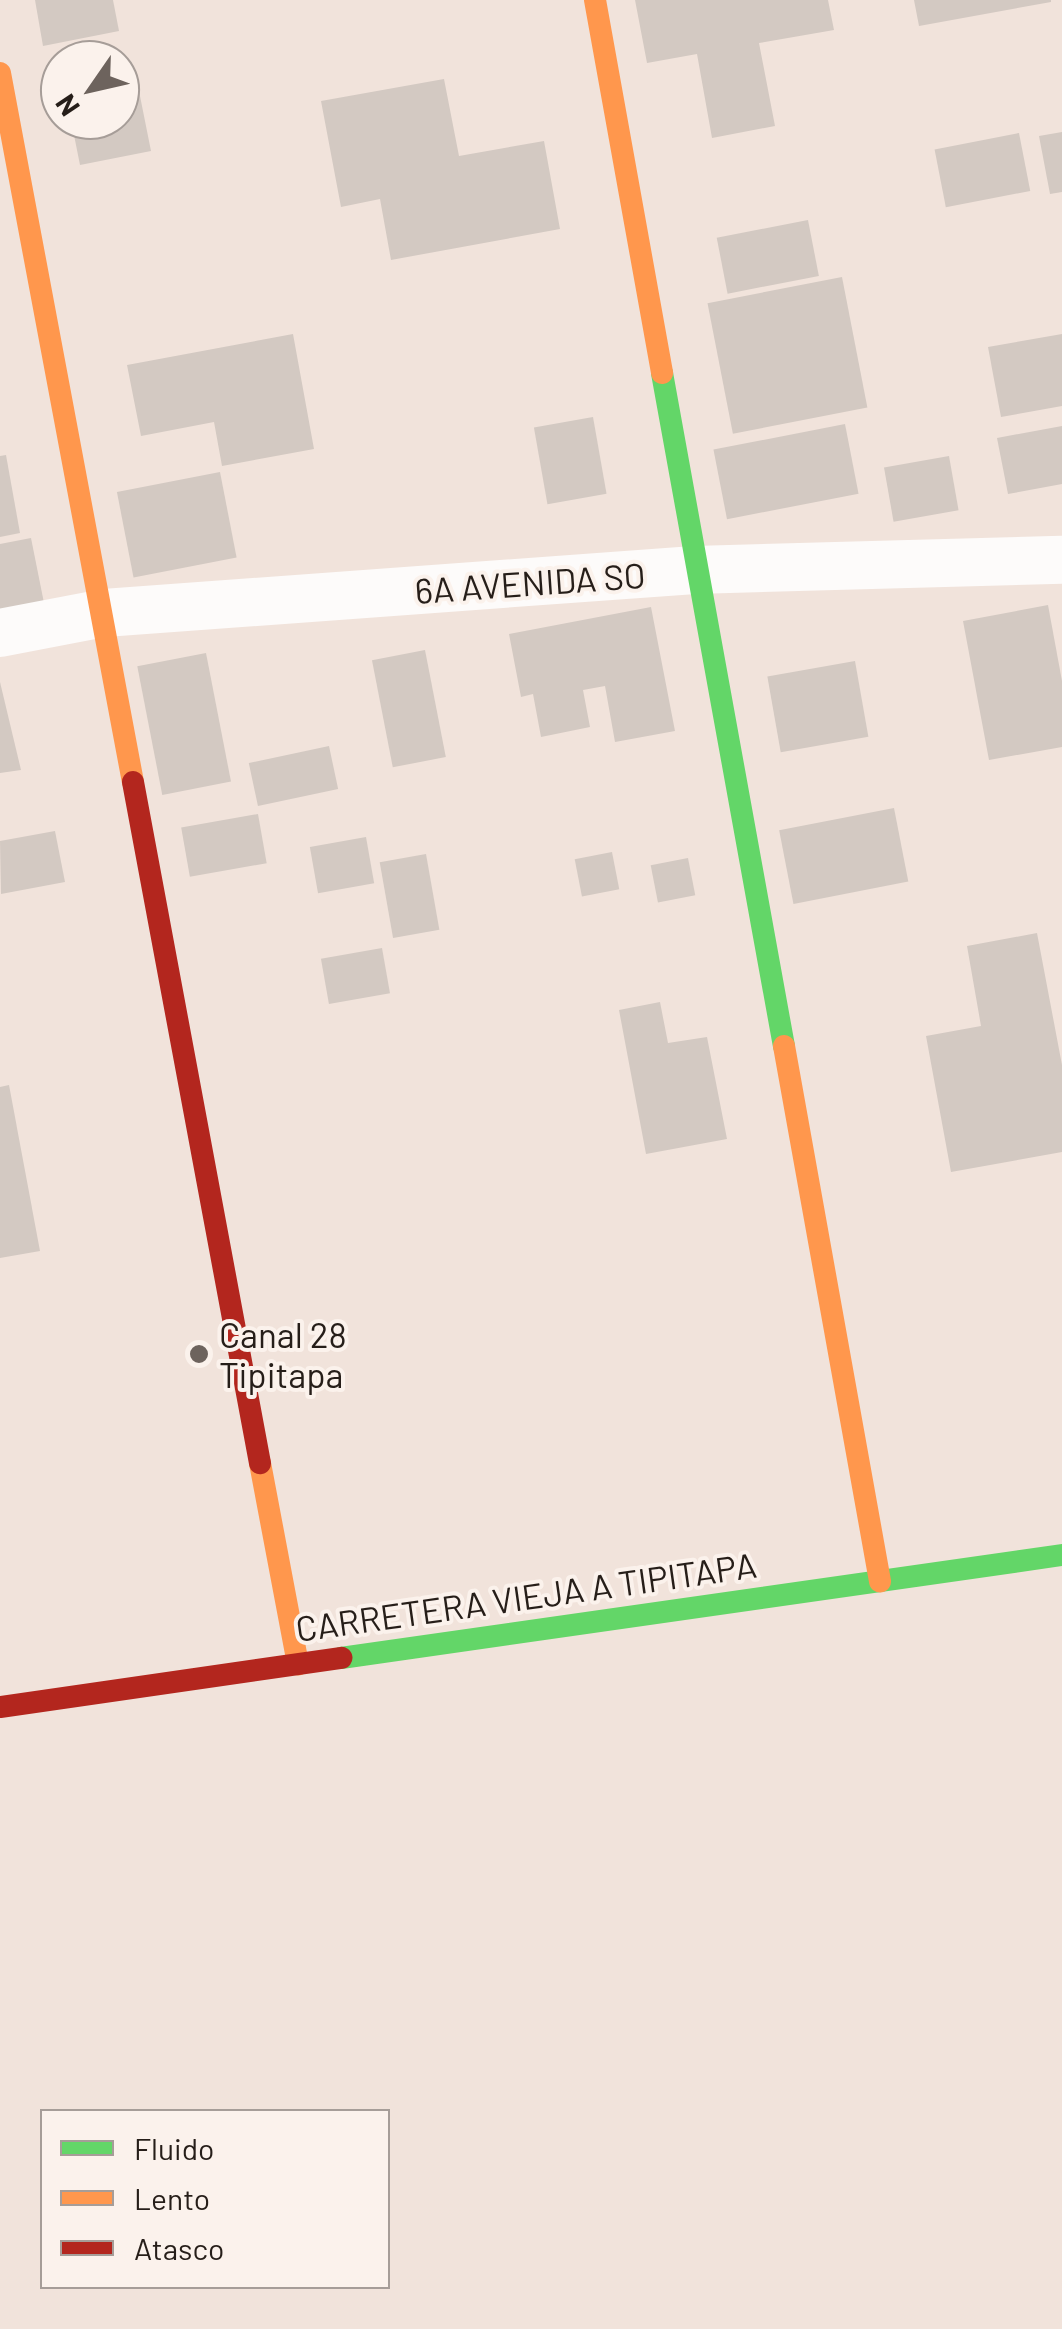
<!DOCTYPE html>
<html>
<head>
<meta charset="utf-8">
<style>
	body { margin:0 }
	#map { position:relative; width:1062px; height:2329px; overflow:hidden; background:#f1e3db; font-family:Barlow,sans-serif }
	div>[style] { position:absolute }
	.building>* { inset:0; background:#d3c9c2; transform-origin:0 0 }
	.street>* { height:48px; margin:-24px; padding:0 24px; transform-origin:24px; border-radius:24px; background:#fdfbfa }
	.fast>* { height:22px; margin:-11px; padding:0 11px; transform-origin:11px; border-radius:11px; background:#63d668 }
	.slow>* { height:22px; margin:-11px; padding:0 11px; transform-origin:11px; border-radius:11px; background:#ff974d }
	.jam>* { height:22px; margin:-11px; padding:0 11px; transform-origin:11px; border-radius:11px; background:#b3261e }
	.dots>* { width:28px; height:28px; translate:-50% -50%; box-sizing:border-box; border:5px solid #fbf2ec; border-radius:50% }
	span { translate:-50% -50%; white-space:nowrap; text-align:center; line-height:1.15; -webkit-text-stroke:8px #fbf2ec; paint-order:stroke }
	.street-label { font-size:35px; color:#261e19 }
	.poi-label { font-size:35px; color:#261e19 }
	.left { translate:0 -50%; text-align:left }
	.legend { position:absolute; left:40px; top:2109px; width:350px; height:180px; box-sizing:border-box; background:#fbf2ec; border:2px solid #a69d98; margin:0; padding:12px 18px; list-style:none; font-size:30px; color:#261e19 }
	.legend li { display:flex; align-items:center; gap:20px; height:50px }
	.legend b { width:50px; border:2px solid #a69d98 }
	.north { position:absolute; left:40px; top:40px; width:100px; height:100px; box-sizing:border-box; background:#fbf2ec; border:2px solid #a69d98; border-radius:50%; rotate:236deg; font-size:28px; font-weight:700; line-height:40px; text-align:center; color:#261e19 }
	.north::after { content:''; display:block; margin:auto; width:35px; height:45px; background:#6d635d; clip-path:polygon(50% 0,100% 100%,50% 72%,0 100%) }
</style>
</head>
<body>
<div id="map">
	<div class="building">
		<i style="clip-path:polygon(35px 0,113px 0,119px 31px,43px 46px)"></i>
		<i style="clip-path:polygon(635px 0,828px 0,834px 30px,759px 43px,775px 126px,712px 138px,697px 54px,647px 63px)"></i>
		<i style="clip-path:polygon(914px 0,1051px 0,1051px 2px,919px 26px)"></i>
		<i style="clip-path:polygon(444px 79px,459px 156px,544px 141px,560px 229px,391px 260px,380px 199px,341px 207px,321px 101px)"></i>
		<i style="clip-path:polygon(139px 91px,151px 151px,80px 165px,71px 120px,120px 120px,120px 95px)"></i>
		<i style="clip-path:polygon(1062px 132px,1062px 192px,1050px 194px,1039px 136px)"></i>
		<i style="left:1019px;top:133px;width:59px;height:86px;rotate:79deg"></i>
		<i style="left:808px;top:220px;width:57px;height:93px;rotate:79deg"></i>
		<i style="left:842px;top:277px;width:133px;height:137px;rotate:79deg"></i>
		<i style="clip-path:polygon(293px 334px,314px 449px,222px 466px,214px 422px,141px 436px,127px 365px)"></i>
		<i style="clip-path:polygon(1062px 334px,1062px 406px,1001px 417px,988px 347px)"></i>
		<i style="left:593px;top:417px;width:78px;height:60px;rotate:80deg"></i>
		<i style="left:845px;top:424px;width:71px;height:134px;rotate:79deg"></i>
		<i style="clip-path:polygon(1062px 426px,1062px 484px,1008px 494px,997px 438px)"></i>
		<i style="clip-path:polygon(6px 455px,20px 533px,0 537px,0 456px)"></i>
		<i style="left:949px;top:456px;width:55px;height:66px;rotate:80deg"></i>
		<i style="left:220px;top:472px;width:87px;height:105px;rotate:79deg"></i>
		<i style="clip-path:polygon(31px 538px,45px 608px,0 616px,0 544px)"></i>
		<i style="clip-path:polygon(1048px 605px,1062px 681px,1062px 747px,989px 760px,963px 621px)"></i>
		<i style="clip-path:polygon(651px 607px,675px 731px,615px 742px,605px 686px,583px 690px,590px 727px,541px 737px,533px 694px,521px 697px,509px 634px)"></i>
		<i style="left:425px;top:650px;width:109px;height:54px;rotate:79deg"></i>
		<i style="left:206px;top:653px;width:131px;height:70px;rotate:79deg"></i>
		<i style="left:855px;top:661px;width:77px;height:89px;rotate:80deg"></i>
		<i style="clip-path:polygon(0 682px,21px 770px,0 773px)"></i>
		<i style="left:329px;top:746px;width:44px;height:82px;rotate:78deg"></i>
		<i style="left:894px;top:808px;width:75px;height:117px;rotate:79deg"></i>
		<i style="left:258px;top:814px;width:50px;height:78px;rotate:80deg"></i>
		<i style="clip-path:polygon(55px 831px,65px 882px,1px 894px,0 841px)"></i>
		<i style="left:366px;top:837px;width:47px;height:57px;rotate:80deg"></i>
		<i style="left:612px;top:852px;width:38px;height:38px;rotate:79deg"></i>
		<i style="left:426px;top:854px;width:77px;height:47px;rotate:80deg"></i>
		<i style="left:688px;top:858px;width:38px;height:38px;rotate:79deg"></i>
		<i style="clip-path:polygon(1037px 933px,1062px 1065px,1062px 1152px,951px 1172px,926px 1036px,981px 1026px,967px 946px)"></i>
		<i style="left:382px;top:948px;width:46px;height:62px;rotate:80deg"></i>
		<i style="clip-path:polygon(660px 1002px,668px 1043px,707px 1037px,727px 1139px,646px 1154px,619px 1010px)"></i>
		<i style="clip-path:polygon(9px 1085px,40px 1251px,0 1258px,0 1087px)"></i>
	</div>
	<div class="street">
		<i style="left:0;top:633px;width:106px;rotate:-10.9deg"></i>
		<i style="left:104px;top:613px;width:592px;rotate:-4.17deg"></i>
		<i style="left:694px;top:570px;width:368px;rotate:-1.6deg"></i>
	</div>
	<div class="fast">
		<i style="left:662px;top:373px;width:684px;rotate:79.73deg"></i>
		<i style="left:341px;top:1658px;width:728px;rotate:-8.13deg"></i>
	</div>
	<div class="slow">
		<i style="left:595px;top:0;width:379px;rotate:79.8deg"></i>
		<i style="left:0;top:73px;width:721px;rotate:79.38deg"></i>
		<i style="left:784px;top:1046px;width:544px;rotate:79.83deg"></i>
		<i style="left:260px;top:1463px;width:205px;rotate:79.3deg"></i>
	</div>
	<div class="jam">
		<i style="left:133px;top:782px;width:693px;rotate:79.44deg"></i>
		<i style="left:0;top:1707px;width:345px;rotate:-8.2deg"></i>
	</div>
	<div class="dots">
		<i style="left:199px;top:1354px;background:#6d635d"></i>
	</div>
	<div class="street-label">
		<span style="left:530px;top:582px;rotate:-4deg">6A AVENIDA SO</span>
		<span style="left:526px;top:1596px;rotate:-8deg">CARRETERA VIEJA A TIPITAPA</span>
	</div>
	<div class="poi-label">
		<span class="left" style="left:219px;top:1354px">Canal 28<br>Tipitapa</span>
	</div>
	<ul class="legend">
	<li><b style="height:12px;background:#63d668"></b>Fluido</li>
	<li><b style="height:12px;background:#ff974d"></b>Lento</li>
	<li><b style="height:12px;background:#b3261e"></b>Atasco</li>
	</ul>
	<div class="north">N</div>
</div>
</body>
</html>
